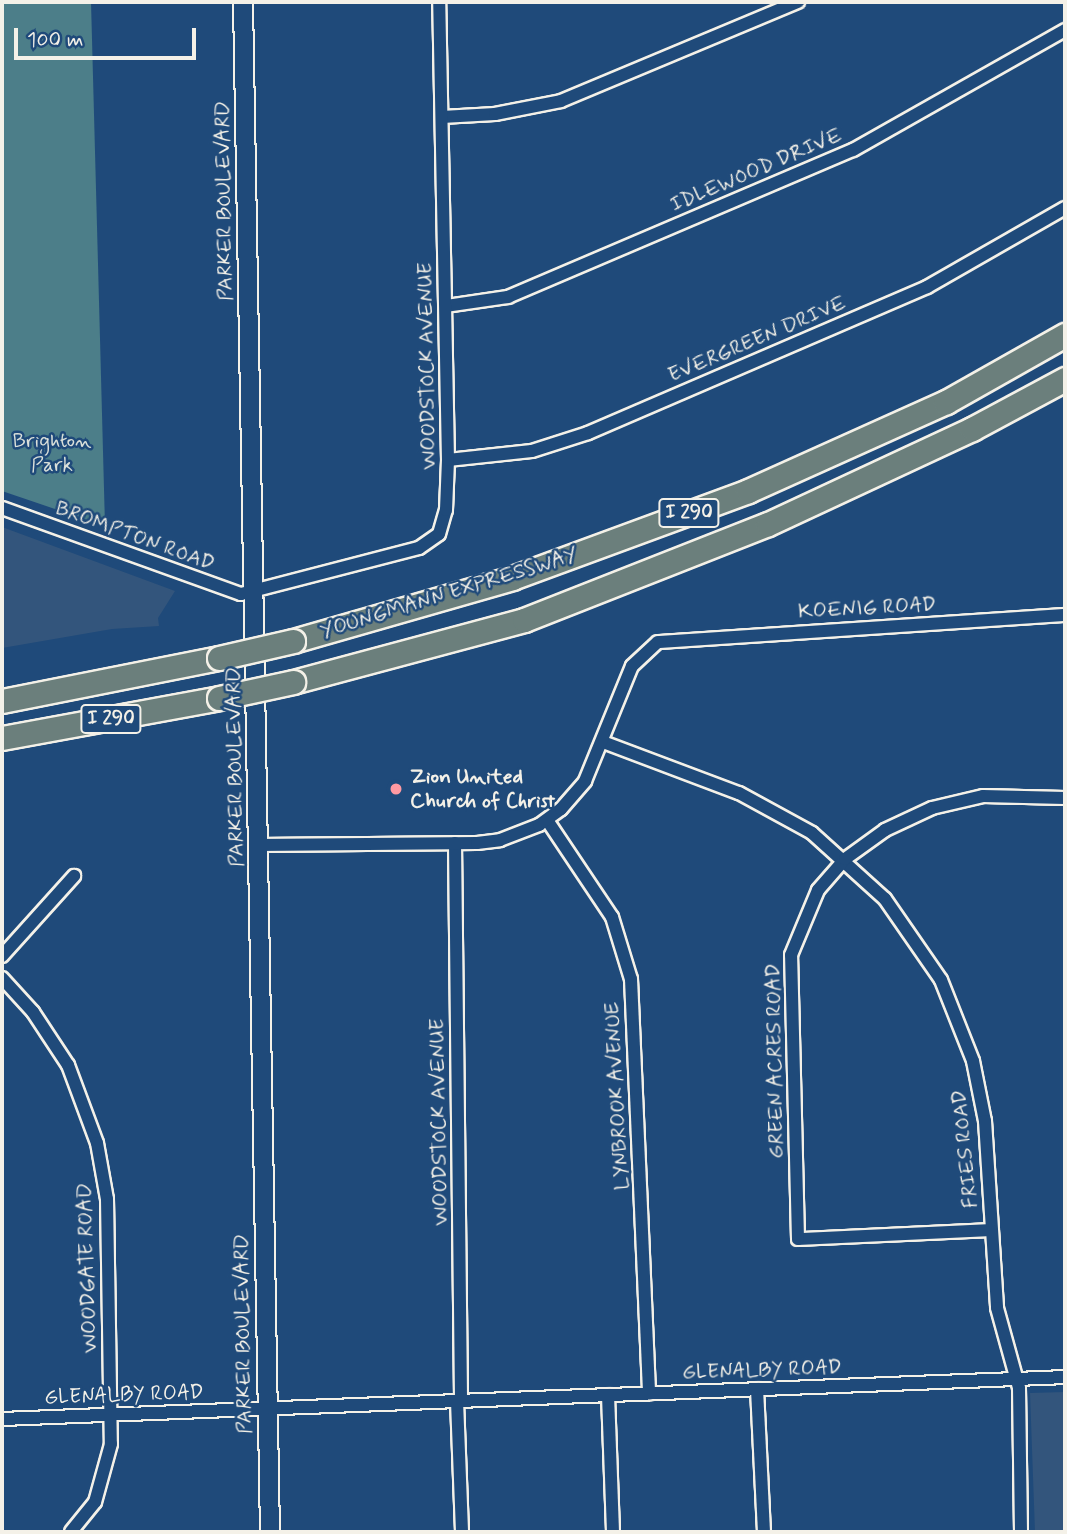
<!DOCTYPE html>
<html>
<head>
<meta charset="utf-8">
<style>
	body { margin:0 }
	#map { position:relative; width:1067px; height:1534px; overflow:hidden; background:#1f4a7a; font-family:Mynerve,sans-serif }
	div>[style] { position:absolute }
	.built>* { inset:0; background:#33557c }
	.green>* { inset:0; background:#4c7e89 }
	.roads { filter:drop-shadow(2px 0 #f4f1e8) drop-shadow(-2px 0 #f4f1e8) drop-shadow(0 2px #f4f1e8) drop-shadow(0 -2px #f4f1e8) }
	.street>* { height:12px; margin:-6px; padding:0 6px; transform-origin:6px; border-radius:6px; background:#1f4a7a }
	.secondary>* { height:18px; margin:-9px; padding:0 9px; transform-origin:9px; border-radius:9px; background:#1f4a7a }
	.highway>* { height:23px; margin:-11.5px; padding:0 11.5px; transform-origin:11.5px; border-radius:11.5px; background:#6b7f7c }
	.bridges { filter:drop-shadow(2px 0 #f4f1e8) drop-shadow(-2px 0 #f4f1e8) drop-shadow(0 2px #f4f1e8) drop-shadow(0 -2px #f4f1e8) }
	.highway-bridge>* { height:23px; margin:-11.5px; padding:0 11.5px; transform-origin:11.5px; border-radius:11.5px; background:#6b7f7c }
	.dots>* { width:19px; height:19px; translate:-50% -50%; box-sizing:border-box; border:4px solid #1f4a7a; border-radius:50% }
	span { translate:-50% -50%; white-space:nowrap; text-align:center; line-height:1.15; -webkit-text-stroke:5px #1f4a7a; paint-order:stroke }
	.shield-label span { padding:2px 5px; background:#1f4a7a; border:2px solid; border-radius:5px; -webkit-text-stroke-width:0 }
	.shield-label { font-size:19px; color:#f4f1e8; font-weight:700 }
	.street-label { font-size:21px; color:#f4f1e8 }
	.park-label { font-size:21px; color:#dbe0da }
	.poi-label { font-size:21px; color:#f4f1e8; font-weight:700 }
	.left { translate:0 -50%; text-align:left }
	.frame { position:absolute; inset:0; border:4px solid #f4f1e8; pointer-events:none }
	.scale { position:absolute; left:14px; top:28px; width:182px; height:32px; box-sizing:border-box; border:4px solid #f4f1e8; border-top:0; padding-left:9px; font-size:21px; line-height:24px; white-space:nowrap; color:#f4f1e8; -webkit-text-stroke:5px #1f4a7a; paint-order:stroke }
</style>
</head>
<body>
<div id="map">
	<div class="built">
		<i style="clip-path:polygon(2px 527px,175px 591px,158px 618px,159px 626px,112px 629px,2px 648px)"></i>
		<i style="clip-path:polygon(1065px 1392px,1065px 1532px,1035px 1532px,1030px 1393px)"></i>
	</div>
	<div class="green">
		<i style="clip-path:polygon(2px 2px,91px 2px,105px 526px,2px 491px)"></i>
	</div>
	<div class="roads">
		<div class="street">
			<i style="left:442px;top:117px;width:53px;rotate:-3.2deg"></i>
			<i style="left:495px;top:114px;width:67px;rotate:-11.1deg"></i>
			<i style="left:561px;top:101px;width:257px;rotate:-22.7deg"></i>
			<i style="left:446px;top:306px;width:63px;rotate:-8.3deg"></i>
			<i style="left:508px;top:297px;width:375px;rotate:-23.1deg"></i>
			<i style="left:853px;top:150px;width:244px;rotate:-29.5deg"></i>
			<i style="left:448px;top:460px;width:84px;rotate:-6.1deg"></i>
			<i style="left:532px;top:451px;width:59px;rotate:-17.8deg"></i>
			<i style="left:588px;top:433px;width:369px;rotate:-23.3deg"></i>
			<i style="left:927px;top:287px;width:159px;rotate:-29.8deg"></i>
			<i style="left:2px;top:508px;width:254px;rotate:19.8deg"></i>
			<i style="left:241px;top:594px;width:184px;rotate:-14.5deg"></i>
			<i style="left:419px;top:548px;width:24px;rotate:-35deg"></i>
			<i style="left:439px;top:534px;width:25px;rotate:-74deg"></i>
			<i style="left:446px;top:510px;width:50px;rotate:-87.7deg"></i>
			<i style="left:448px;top:460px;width:458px;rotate:-91.1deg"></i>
			<i style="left:603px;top:742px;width:145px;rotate:20.6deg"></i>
			<i style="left:739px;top:793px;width:83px;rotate:28.7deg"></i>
			<i style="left:812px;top:833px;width:98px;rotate:42.1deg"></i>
			<i style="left:885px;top:899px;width:98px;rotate:55.3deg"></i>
			<i style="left:941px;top:980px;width:87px;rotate:68.4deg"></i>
			<i style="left:973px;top:1061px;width:61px;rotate:78.7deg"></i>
			<i style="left:985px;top:1121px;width:187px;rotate:86.3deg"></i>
			<i style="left:997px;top:1308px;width:83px;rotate:74.6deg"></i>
			<i style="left:1019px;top:1388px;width:144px;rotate:89.2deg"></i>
			<i style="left:547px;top:820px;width:117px;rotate:56.2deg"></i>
			<i style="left:612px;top:917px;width:65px;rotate:73deg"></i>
			<i style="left:631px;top:979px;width:415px;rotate:87.5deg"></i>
			<i style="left:455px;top:843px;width:558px;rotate:89.38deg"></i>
			<i style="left:258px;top:845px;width:219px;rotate:-0.5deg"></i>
			<i style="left:477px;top:843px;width:23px;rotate:-7deg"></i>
			<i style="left:500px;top:840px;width:42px;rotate:-21deg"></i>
			<i style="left:539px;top:825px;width:27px;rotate:-36deg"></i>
			<i style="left:561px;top:809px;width:37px;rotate:-49deg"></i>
			<i style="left:585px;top:781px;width:124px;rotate:-67.8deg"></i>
			<i style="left:632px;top:666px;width:35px;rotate:-43deg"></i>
			<i style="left:658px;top:642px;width:408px;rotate:-3.8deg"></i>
			<i style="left:2px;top:956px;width:108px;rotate:-48deg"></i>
			<i style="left:2px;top:978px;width:46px;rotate:47.6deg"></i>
			<i style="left:33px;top:1012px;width:64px;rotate:56.6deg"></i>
			<i style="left:68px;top:1065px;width:83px;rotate:69.6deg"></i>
			<i style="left:97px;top:1143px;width:57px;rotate:79.9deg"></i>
			<i style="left:107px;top:1199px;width:245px;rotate:89.1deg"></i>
			<i style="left:111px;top:1444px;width:60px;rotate:105.4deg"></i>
			<i style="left:95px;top:1502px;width:38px;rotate:129deg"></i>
			<i style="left:991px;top:1230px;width:193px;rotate:177.3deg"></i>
			<i style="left:798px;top:1239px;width:284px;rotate:-91.4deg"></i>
			<i style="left:791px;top:955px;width:70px;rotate:-67.4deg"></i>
			<i style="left:818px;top:890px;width:41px;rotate:-48.9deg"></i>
			<i style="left:845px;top:859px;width:49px;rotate:-35.9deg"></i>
			<i style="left:885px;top:830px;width:52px;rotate:-25.1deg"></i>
			<i style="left:932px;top:808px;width:52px;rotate:-13.2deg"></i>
			<i style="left:983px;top:796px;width:82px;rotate:1.4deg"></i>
			<i style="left:757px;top:1389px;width:143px;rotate:87.2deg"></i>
			<i style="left:608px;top:1395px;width:137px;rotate:87.9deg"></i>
			<i style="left:457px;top:1401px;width:131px;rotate:87.8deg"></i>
			<i style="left:2px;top:1419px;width:1064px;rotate:-2.26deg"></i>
		</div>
		<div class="secondary">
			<i style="left:243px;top:2px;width:1530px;rotate:88.99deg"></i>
		</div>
		<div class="highway">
			<i style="left:293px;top:641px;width:228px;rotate:-16deg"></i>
			<i style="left:512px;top:578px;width:252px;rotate:-20.2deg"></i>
			<i style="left:748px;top:491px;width:217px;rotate:-24.2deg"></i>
			<i style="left:946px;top:402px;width:137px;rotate:-29.4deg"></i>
			<i style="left:293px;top:682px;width:239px;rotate:-15deg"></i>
			<i style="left:524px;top:620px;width:262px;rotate:-21.5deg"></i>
			<i style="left:768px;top:524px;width:225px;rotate:-25deg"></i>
			<i style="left:972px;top:429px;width:106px;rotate:-28.3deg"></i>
			<i style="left:2px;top:701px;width:221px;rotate:-11.2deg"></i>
			<i style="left:2px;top:738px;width:221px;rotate:-10.4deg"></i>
		</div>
	</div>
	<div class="bridges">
		<div class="highway-bridge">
			<i style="left:219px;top:658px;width:76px;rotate:-12.9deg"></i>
			<i style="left:219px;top:698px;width:76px;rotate:-12.2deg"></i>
		</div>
	</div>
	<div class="dots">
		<i style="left:396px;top:789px;background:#ff9aa2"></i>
	</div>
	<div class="shield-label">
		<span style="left:689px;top:513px">I 290</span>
		<span style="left:111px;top:719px">I 290</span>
	</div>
	<div class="street-label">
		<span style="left:756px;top:170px;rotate:-23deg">IDLEWOOD DRIVE</span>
		<span style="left:224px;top:201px;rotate:-91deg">PARKER BOULEVARD</span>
		<span style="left:757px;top:339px;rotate:-23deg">EVERGREEN DRIVE</span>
		<span style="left:427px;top:366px;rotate:-91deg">WOODSTOCK AVENUE</span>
		<span style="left:135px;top:536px;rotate:20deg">BROMPTON ROAD</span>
		<span style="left:449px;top:593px;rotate:-17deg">YOUNGMANN EXPRESSWAY</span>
		<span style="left:867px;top:608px;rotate:-3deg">KOENIG ROAD</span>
		<span style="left:235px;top:767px;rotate:-91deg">PARKER BOULEVARD</span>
		<span style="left:775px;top:1061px;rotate:-91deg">GREEN ACRES ROAD</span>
		<span style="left:617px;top:1096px;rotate:-93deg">LYNBROOK AVENUE</span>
		<span style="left:439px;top:1122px;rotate:-91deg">WOODSTOCK AVENUE</span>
		<span style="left:965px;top:1149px;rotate:-96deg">FRIES ROAD</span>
		<span style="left:87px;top:1268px;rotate:-92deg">WOODGATE ROAD</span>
		<span style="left:243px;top:1334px;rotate:-91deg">PARKER BOULEVARD</span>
		<span style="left:762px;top:1370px;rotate:-2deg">GLENALBY ROAD</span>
		<span style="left:124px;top:1395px;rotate:-2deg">GLENALBY ROAD</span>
	</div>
	<div class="park-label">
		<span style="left:52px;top:453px">Brighton<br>Park</span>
	</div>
	<div class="poi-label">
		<span class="left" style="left:410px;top:789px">Zion United<br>Church of Christ</span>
	</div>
	<div class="frame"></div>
	<div class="scale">100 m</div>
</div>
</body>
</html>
